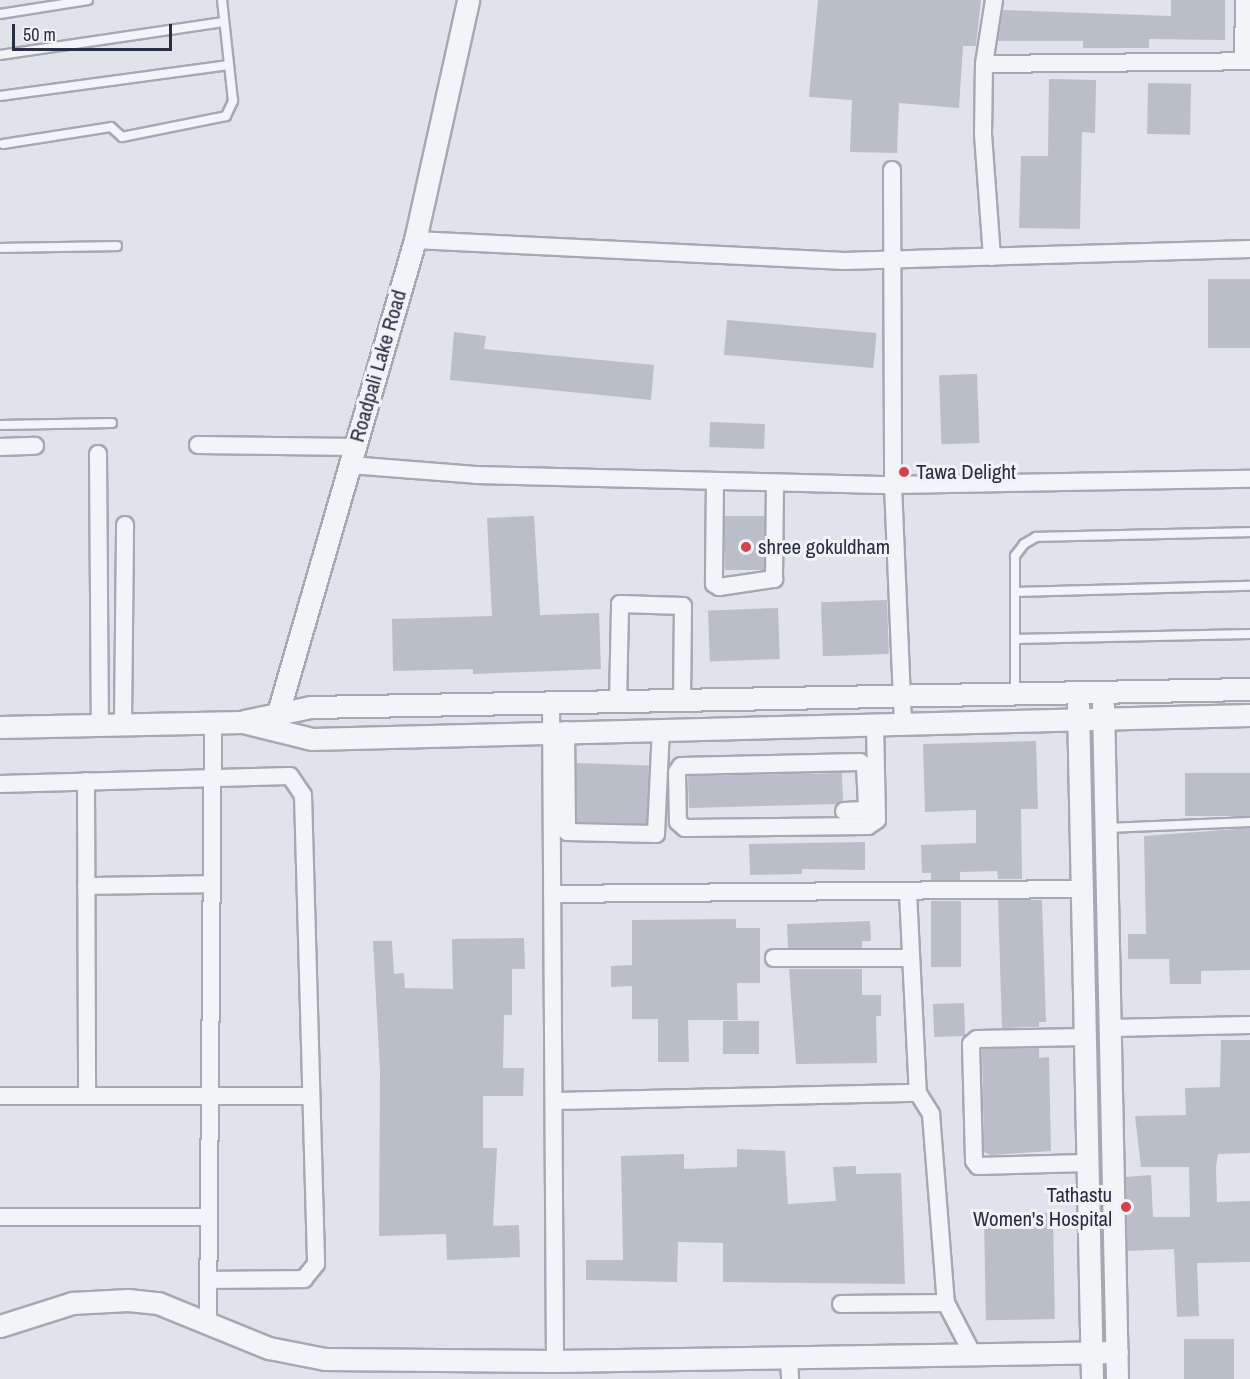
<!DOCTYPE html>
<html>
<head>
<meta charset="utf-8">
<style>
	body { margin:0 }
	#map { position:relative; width:1250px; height:1379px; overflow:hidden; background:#e0e3e9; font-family:"Archivo Narrow",sans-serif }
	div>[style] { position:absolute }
	.building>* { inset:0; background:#babec9; transform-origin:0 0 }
	.roads { filter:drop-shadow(2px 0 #a5a9b3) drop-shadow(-2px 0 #a5a9b3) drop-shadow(0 2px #a5a9b3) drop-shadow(0 -2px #a5a9b3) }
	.service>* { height:8px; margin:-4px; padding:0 4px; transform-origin:4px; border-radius:4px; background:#f3f4f8 }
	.minor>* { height:16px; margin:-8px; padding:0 8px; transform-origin:8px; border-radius:8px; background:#f3f4f8 }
	.tertiary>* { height:21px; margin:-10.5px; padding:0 10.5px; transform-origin:10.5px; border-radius:10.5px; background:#f3f4f8 }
	.dots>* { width:16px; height:16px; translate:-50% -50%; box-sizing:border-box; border:3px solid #f0f2f7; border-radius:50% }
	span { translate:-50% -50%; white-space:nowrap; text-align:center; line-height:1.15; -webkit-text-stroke:6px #f0f2f7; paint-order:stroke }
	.street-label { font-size:21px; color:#282f41 }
	.poi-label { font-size:21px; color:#282f41 }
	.left { translate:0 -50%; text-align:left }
	.right { translate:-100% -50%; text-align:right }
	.scale { position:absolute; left:12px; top:24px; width:160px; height:27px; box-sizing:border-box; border:3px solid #282f41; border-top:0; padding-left:8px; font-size:18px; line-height:21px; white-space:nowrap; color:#282f41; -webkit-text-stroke:4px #f0f2f7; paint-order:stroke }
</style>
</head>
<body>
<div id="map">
	<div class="building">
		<i style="clip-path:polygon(818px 0,981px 0,976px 46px,963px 46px,959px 108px,899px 103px,897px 153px,850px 152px,852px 100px,809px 97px)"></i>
		<i style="clip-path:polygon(1171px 0,1225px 0,1225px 40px,1149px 39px,1149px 48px,1083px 48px,1083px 41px,998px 41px,1003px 10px,1171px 16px)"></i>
		<i style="clip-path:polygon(1049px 79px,1096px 80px,1095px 133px,1082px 132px,1080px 229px,1019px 228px,1021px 156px,1048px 156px)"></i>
		<i style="left:1148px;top:83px;width:43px;height:51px;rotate:1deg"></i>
		<i style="left:1208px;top:279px;width:42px;height:69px"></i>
		<i style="left:727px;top:320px;width:150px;height:35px;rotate:5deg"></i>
		<i style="clip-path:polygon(454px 332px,486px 336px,484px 349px,654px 365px,651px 400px,450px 380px)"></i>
		<i style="left:977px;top:374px;width:69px;height:38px;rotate:88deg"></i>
		<i style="left:710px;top:422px;width:55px;height:25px;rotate:2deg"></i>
		<i style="clip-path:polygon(534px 516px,540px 615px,599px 613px,601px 669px,473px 674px,473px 669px,393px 671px,392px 619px,492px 616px,487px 518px)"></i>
		<i style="left:764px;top:516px;width:54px;height:39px;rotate:90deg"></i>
		<i style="left:887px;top:600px;width:54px;height:66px;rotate:88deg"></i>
		<i style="left:778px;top:608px;width:51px;height:70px;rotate:88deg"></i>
		<i style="clip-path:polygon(1036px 741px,1038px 809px,1021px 809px,1022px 879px,998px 879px,997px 871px,960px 872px,960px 880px,931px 880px,931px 873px,922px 873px,921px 845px,976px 843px,976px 810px,925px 812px,923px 744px)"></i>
		<i style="left:577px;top:763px;width:72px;height:59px;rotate:2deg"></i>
		<i style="clip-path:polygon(842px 773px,843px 801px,837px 804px,689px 808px,688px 776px)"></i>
		<i style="left:1250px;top:773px;width:43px;height:65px;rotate:90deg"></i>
		<i style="clip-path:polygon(1250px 828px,1250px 970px,1201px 971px,1201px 984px,1170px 984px,1169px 959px,1128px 959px,1128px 934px,1146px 934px,1144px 836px)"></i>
		<i style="clip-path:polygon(865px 842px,865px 870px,802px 869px,802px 874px,750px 875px,749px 844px)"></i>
		<i style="clip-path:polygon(998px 900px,1042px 900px,1046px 1022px,1039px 1022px,1039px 1027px,1002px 1028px)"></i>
		<i style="left:931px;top:901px;width:30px;height:66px"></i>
		<i style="clip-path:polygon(736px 919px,736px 928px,760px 928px,760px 983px,737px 983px,738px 1020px,688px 1020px,689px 1062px,658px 1062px,658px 1019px,632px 1019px,632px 986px,611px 987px,611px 966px,632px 965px,632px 920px)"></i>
		<i style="clip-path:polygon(870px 921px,871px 941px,862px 941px,862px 948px,788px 948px,787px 924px)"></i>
		<i style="clip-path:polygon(524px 938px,525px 969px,512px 969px,512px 1015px,504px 1015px,503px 1068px,524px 1068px,523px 1096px,483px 1096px,483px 1148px,497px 1148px,493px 1226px,519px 1225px,520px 1257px,447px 1260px,446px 1234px,379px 1236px,380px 1071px,373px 941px,392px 941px,394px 974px,404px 973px,405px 988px,453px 989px,452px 939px)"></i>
		<i style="clip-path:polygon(789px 969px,862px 969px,862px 995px,881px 995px,881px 1016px,876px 1016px,877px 1063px,796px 1064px)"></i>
		<i style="left:964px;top:1003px;width:33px;height:31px;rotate:88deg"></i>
		<i style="left:723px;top:1021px;width:36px;height:33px"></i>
		<i style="clip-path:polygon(1221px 1040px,1250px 1040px,1250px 1153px,1218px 1154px,1216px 1167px,1217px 1202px,1250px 1201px,1250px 1262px,1197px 1263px,1199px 1316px,1177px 1317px,1174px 1249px,1127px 1251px,1126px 1177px,1151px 1175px,1153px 1217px,1190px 1217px,1189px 1167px,1141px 1167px,1135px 1116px,1186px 1115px,1185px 1088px,1220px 1087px)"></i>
		<i style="clip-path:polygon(1039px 1048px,1039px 1058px,1049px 1057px,1051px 1151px,991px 1155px,984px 1152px,982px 1049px)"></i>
		<i style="clip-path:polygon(737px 1149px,785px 1151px,788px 1204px,836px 1201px,833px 1167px,856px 1166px,856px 1174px,901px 1173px,905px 1284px,723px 1282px,723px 1243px,678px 1242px,677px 1282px,586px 1280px,586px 1260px,623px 1260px,621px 1156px,684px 1154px,684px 1169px,737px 1167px)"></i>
		<i style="left:1053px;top:1213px;width:106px;height:69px;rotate:89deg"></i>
		<i style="left:1234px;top:1339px;width:40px;height:50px;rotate:90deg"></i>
	</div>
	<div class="roads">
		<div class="service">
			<i style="left:0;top:14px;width:89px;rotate:-9deg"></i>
			<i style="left:0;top:55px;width:226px;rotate:-8.4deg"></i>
			<i style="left:0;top:96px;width:231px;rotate:-7.7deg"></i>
			<i style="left:3px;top:144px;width:109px;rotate:-8.9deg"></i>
			<i style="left:111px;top:127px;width:15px;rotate:42deg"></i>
			<i style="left:122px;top:137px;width:106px;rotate:-11.4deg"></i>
			<i style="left:226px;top:116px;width:17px;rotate:-65deg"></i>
			<i style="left:233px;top:101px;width:102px;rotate:-96.2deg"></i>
			<i style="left:0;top:248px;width:117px;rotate:-1deg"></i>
			<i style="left:0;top:425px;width:112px;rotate:-1deg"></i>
			<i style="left:1015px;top:592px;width:235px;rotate:-1.5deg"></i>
			<i style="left:1015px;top:639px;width:235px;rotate:-1.2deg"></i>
			<i style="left:1015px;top:694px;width:138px;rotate:-90deg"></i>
			<i style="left:1015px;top:556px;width:15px;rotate:-53deg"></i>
			<i style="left:1024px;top:544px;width:14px;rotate:-30deg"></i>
			<i style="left:1036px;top:537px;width:214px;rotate:-1.3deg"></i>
			<i style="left:1107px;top:828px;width:143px;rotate:-2.4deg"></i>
		</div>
		<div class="minor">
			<i style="left:1243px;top:61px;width:61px;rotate:-89.1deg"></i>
			<i style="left:984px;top:64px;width:266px;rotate:-0.6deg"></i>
			<i style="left:892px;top:170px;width:315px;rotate:89.8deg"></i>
			<i style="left:893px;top:485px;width:238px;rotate:87.6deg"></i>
			<i style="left:415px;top:240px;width:430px;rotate:2.8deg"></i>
			<i style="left:844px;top:261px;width:406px;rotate:-1.7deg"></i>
			<i style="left:992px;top:257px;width:122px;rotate:-94.2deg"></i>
			<i style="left:983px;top:135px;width:71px;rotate:-89.2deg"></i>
			<i style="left:984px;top:64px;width:65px;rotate:-81.1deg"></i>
			<i style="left:198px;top:445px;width:157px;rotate:0.7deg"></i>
			<i style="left:0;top:447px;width:35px;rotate:-2deg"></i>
			<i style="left:98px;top:454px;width:270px;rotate:89.6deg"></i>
			<i style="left:350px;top:465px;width:126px;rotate:4.5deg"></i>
			<i style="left:476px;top:475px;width:417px;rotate:1.4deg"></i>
			<i style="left:893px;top:485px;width:357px;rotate:-1deg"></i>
			<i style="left:715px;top:481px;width:103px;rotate:90.6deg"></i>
			<i style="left:714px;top:584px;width:6px;rotate:31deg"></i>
			<i style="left:719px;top:587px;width:56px;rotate:-8.3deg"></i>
			<i style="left:774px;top:579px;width:96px;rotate:-89.4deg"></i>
			<i style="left:618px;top:703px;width:99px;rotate:-88.8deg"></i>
			<i style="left:620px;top:604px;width:63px;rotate:1.8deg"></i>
			<i style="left:683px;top:606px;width:96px;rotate:90.6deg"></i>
			<i style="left:551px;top:705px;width:656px;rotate:89.65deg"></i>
			<i style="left:123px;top:724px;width:199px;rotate:-89.4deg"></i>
			<i style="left:566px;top:730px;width:102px;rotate:89.4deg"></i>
			<i style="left:567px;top:832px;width:89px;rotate:1.3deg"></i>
			<i style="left:656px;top:834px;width:106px;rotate:-87.3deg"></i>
			<i style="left:86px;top:781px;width:315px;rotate:89.8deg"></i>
			<i style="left:0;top:784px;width:290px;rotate:-1.6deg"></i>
			<i style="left:290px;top:776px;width:23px;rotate:56deg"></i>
			<i style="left:303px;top:795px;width:469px;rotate:88.4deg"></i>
			<i style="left:316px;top:1264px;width:19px;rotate:129deg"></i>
			<i style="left:304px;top:1279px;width:96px;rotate:179.4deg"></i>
			<i style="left:844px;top:811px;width:20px;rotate:-3deg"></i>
			<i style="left:864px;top:810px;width:6px;rotate:-59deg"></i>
			<i style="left:867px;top:805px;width:39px;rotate:-93deg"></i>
			<i style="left:865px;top:766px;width:6px;rotate:-141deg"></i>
			<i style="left:860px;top:762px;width:179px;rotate:178.7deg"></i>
			<i style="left:681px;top:766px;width:7px;rotate:124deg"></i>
			<i style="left:677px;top:772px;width:50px;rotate:88.9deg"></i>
			<i style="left:678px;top:822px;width:9px;rotate:41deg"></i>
			<i style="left:685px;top:828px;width:183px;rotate:-0.6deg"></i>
			<i style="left:868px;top:826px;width:11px;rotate:-34deg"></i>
			<i style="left:877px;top:820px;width:97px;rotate:-91.2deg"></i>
			<i style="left:86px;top:886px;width:126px;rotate:-0.9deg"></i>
			<i style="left:908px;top:892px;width:201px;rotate:87.2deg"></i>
			<i style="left:918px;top:1093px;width:25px;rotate:58deg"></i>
			<i style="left:931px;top:1114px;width:190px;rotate:85.5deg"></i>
			<i style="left:946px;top:1303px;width:54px;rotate:62.5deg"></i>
			<i style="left:552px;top:894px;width:529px;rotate:-0.54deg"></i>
			<i style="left:774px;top:958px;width:137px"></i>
			<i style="left:1111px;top:1028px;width:139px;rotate:-1.2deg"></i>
			<i style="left:1085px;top:1037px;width:108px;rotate:178.9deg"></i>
			<i style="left:977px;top:1039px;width:8px;rotate:140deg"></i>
			<i style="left:971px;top:1044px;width:117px;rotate:88.5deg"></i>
			<i style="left:974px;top:1161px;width:6px;rotate:51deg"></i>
			<i style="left:978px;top:1166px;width:107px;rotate:-1.6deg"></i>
			<i style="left:0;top:1096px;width:311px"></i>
			<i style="left:556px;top:1101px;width:362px;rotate:-1.3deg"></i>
			<i style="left:0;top:1217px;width:209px"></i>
			<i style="left:841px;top:1304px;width:105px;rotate:-0.5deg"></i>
			<i style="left:208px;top:1322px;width:601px;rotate:-89.52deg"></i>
			<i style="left:789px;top:1358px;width:21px;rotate:87deg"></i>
		</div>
		<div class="tertiary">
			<i style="left:1078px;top:705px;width:674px;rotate:88.81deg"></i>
			<i style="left:1103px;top:705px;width:674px;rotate:88.81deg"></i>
			<i style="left:244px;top:721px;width:68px;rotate:-11.8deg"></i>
			<i style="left:311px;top:707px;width:939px;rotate:-1.1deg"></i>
			<i style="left:275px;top:723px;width:503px;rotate:-73.84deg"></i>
			<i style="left:415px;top:240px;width:246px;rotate:-77.5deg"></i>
			<i style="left:0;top:727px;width:243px;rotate:-1.2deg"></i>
			<i style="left:243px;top:722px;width:71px;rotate:13.8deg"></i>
			<i style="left:312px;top:739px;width:938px;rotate:-1.47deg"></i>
			<i style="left:0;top:1326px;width:76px;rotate:-17.7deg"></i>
			<i style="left:72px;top:1303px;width:56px;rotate:-3.1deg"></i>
			<i style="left:128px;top:1300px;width:30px;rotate:6deg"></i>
			<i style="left:158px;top:1303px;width:120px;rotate:22.1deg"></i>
			<i style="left:269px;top:1348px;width:57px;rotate:11.1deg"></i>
			<i style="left:325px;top:1359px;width:230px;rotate:0.5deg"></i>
			<i style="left:555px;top:1361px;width:562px;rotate:-0.92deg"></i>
		</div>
	</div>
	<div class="dots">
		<i style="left:904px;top:472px;background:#d24249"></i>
		<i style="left:746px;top:547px;background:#d24249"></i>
		<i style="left:1126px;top:1207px;background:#d24249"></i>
	</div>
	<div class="street-label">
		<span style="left:378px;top:366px;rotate:-74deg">Roadpali Lake Road</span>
	</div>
	<div class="poi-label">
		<span class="left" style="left:916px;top:472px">Tawa Delight</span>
		<span class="left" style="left:758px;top:547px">shree gokuldham</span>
		<span class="right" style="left:1112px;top:1207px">Tathastu<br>Women's Hospital</span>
	</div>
	<div class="scale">50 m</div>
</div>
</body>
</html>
